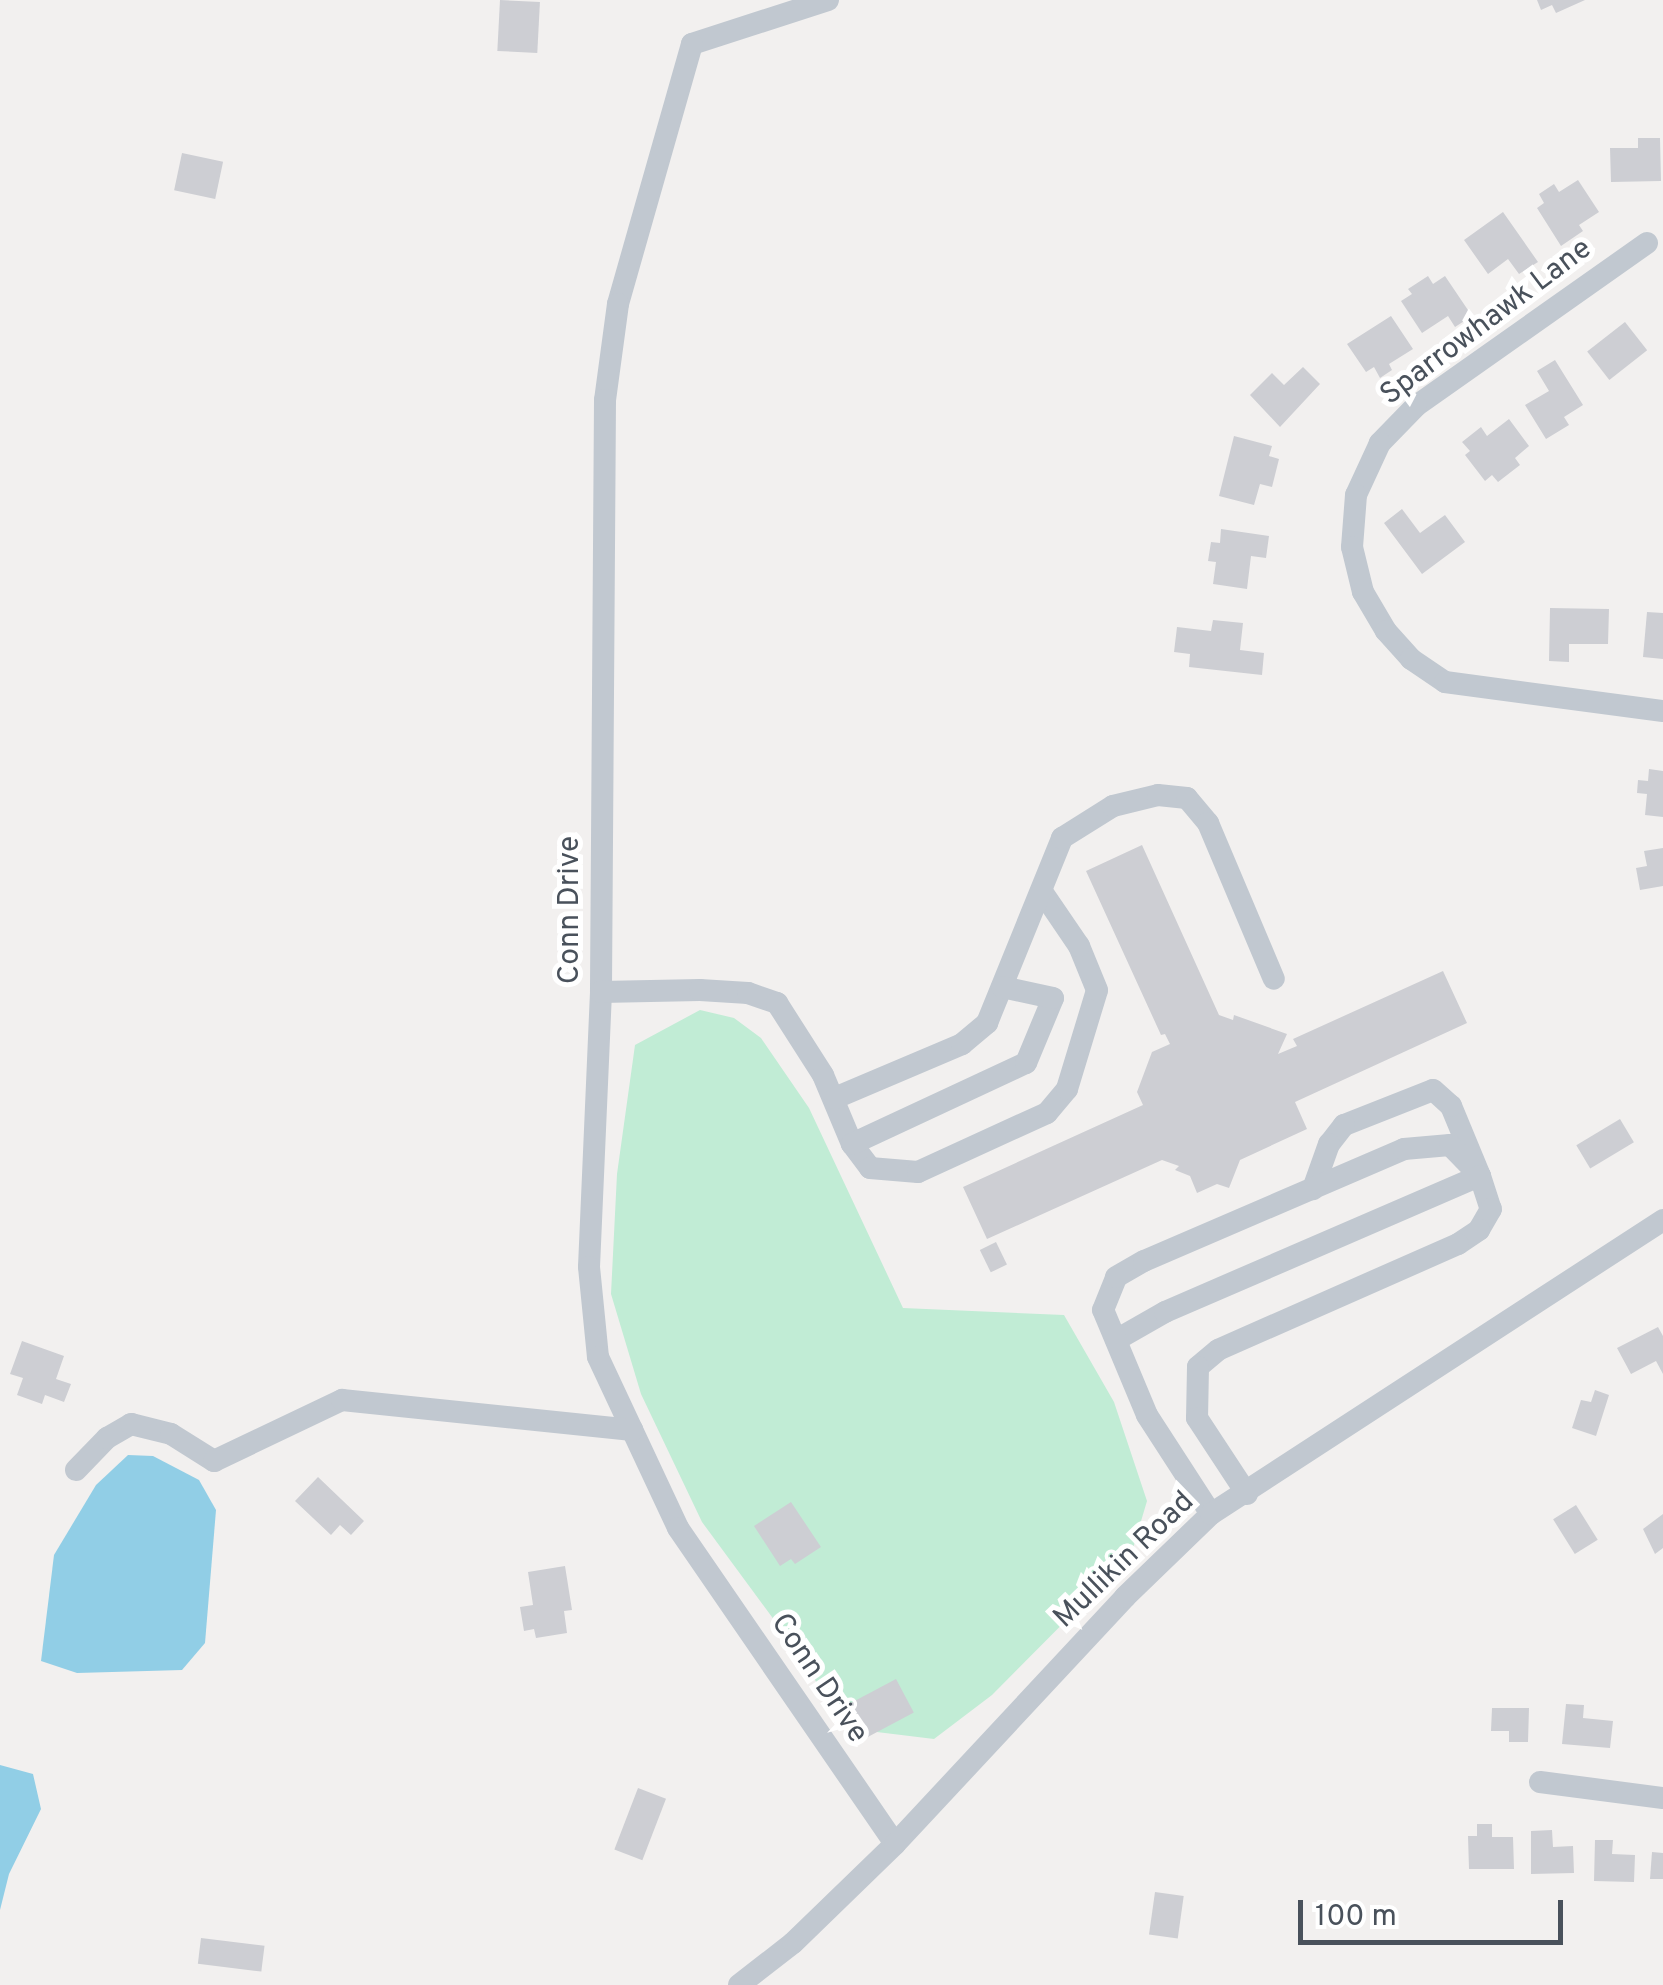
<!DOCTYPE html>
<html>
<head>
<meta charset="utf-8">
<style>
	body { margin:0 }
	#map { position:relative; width:1663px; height:1985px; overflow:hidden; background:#f2f0ef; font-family:Overpass,sans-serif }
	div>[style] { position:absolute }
	.green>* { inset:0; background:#c1ecd5 }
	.water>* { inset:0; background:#91cee6 }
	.building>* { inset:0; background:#cdced3; transform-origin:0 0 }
	.minor>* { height:22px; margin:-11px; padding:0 11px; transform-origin:11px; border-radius:11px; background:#c1c8d0 }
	span { translate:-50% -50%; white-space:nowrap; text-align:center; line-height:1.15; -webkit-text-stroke:10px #fff; paint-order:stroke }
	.street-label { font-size:30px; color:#49515b }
	.scale { position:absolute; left:1298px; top:1900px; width:265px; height:45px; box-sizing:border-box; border:5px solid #49515b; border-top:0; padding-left:12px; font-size:30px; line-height:35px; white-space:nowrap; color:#49515b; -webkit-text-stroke:8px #fff; paint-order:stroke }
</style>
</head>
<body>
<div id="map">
	<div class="green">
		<i style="clip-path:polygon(700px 1010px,734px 1018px,761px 1038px,809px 1108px,903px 1308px,1064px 1315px,1114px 1402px,1147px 1501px,1131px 1555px,992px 1695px,934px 1739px,844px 1728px,800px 1655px,702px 1522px,641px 1394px,611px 1294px,617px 1174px,635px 1045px)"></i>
	</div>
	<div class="water">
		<i style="clip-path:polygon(128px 1455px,153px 1456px,199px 1480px,216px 1510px,205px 1643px,182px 1670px,77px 1673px,41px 1661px,54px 1555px,96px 1485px)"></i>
		<i style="clip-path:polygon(0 1765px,33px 1774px,41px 1809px,9px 1874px,0 1910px)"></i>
	</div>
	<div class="building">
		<i style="left:500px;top:0;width:40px;height:51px;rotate:3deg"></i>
		<i style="clip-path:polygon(1537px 0,1585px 0,1556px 13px,1552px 5px,1541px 10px)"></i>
		<i style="clip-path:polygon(1638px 138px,1660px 138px,1661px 181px,1611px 182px,1610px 148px,1638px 148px)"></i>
		<i style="left:182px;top:153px;width:42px;height:38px;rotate:12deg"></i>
		<i style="clip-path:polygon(1578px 180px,1599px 212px,1579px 225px,1583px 231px,1561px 246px,1537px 208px,1544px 203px,1539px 194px,1554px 184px,1559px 192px)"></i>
		<i style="clip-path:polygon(1503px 212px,1538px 262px,1519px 274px,1508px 259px,1488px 274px,1464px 240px)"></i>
		<i style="clip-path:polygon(1428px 276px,1433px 284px,1445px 276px,1472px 316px,1455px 327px,1448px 316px,1422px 333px,1401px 301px,1412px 294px,1408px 289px)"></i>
		<i style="clip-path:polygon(1391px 316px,1413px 349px,1389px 364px,1392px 370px,1380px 378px,1374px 367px,1366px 372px,1347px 344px)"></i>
		<i style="left:1625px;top:322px;width:36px;height:48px;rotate:52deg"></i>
		<i style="clip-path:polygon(1555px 360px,1583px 405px,1564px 417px,1569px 425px,1546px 439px,1525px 405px,1549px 391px,1537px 371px)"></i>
		<i style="clip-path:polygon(1303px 367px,1320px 384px,1280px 427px,1250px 395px,1272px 373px,1284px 385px)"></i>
		<i style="clip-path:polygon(1509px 419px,1529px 446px,1515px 458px,1520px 465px,1498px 482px,1492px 475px,1485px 481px,1465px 455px,1470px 451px,1462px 442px,1481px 427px,1487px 436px)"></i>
		<i style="clip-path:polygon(1234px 436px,1272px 446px,1269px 456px,1279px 459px,1272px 487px,1260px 484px,1254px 505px,1219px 496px)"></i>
		<i style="clip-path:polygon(1402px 509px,1420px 533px,1445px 515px,1465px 542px,1422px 574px,1384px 523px)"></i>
		<i style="clip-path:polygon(1221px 529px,1269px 536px,1266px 558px,1251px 556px,1247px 589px,1213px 584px,1216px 562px,1208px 561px,1211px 542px,1220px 543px)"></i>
		<i style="clip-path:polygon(1550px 608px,1609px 609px,1608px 644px,1569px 644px,1569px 662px,1549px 661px)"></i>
		<i style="clip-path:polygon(1647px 612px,1663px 613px,1663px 659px,1643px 657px)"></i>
		<i style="clip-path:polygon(1213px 620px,1243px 623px,1240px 650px,1264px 653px,1262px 675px,1189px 667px,1190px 654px,1174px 652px,1177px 627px,1211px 631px)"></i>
		<i style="clip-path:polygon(1649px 769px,1663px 771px,1663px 817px,1645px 815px,1647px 794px,1637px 793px,1638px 780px,1648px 781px)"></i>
		<i style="clip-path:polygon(1142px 845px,1219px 1015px,1233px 1020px,1234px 1015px,1287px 1034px,1278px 1054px,1297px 1046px,1293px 1039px,1443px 971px,1467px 1023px,1295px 1102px,1307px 1129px,1240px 1160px,1229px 1188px,1217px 1184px,1197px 1193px,1190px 1176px,1175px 1170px,1179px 1166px,1162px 1160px,987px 1239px,963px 1187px,1143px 1105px,1137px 1092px,1152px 1052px,1170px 1044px,1165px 1034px,1161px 1035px,1086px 871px)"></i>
		<i style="clip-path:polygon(1663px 848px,1663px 886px,1640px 890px,1636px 868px,1647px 866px,1644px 851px)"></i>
		<i style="left:1620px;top:1119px;width:27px;height:51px;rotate:59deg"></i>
		<i style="left:996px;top:1242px;width:25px;height:18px;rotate:64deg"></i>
		<i style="clip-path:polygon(1658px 1327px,1663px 1336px,1663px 1374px,1656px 1361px,1631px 1374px,1617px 1348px)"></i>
		<i style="clip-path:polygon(22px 1341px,64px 1356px,56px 1379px,71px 1384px,64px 1402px,45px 1395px,42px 1404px,17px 1395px,23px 1378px,10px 1374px)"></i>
		<i style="clip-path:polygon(1595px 1390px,1609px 1395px,1596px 1436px,1572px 1428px,1581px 1400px,1591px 1402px)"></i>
		<i style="clip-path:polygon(318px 1477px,364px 1521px,351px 1535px,340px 1525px,331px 1535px,295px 1501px)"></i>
		<i style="clip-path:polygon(791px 1502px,821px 1547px,795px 1564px,791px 1559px,780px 1566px,754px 1526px)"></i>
		<i style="left:1576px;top:1505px;width:41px;height:27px;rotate:58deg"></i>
		<i style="clip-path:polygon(1663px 1514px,1663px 1548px,1655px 1554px,1643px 1529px)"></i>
		<i style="clip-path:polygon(565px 1566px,572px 1610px,564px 1611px,567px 1633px,536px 1638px,534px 1629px,524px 1631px,520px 1607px,533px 1605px,528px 1572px)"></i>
		<i style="left:896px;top:1679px;width:38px;height:57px;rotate:62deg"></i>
		<i style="clip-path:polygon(1566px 1704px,1584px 1705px,1583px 1718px,1613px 1721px,1610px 1748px,1562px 1744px)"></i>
		<i style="clip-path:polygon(1492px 1708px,1529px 1708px,1528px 1742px,1509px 1742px,1509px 1731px,1491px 1731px)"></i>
		<i style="left:638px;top:1788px;width:30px;height:66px;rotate:21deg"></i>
		<i style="clip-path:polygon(1477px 1824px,1492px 1824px,1492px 1837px,1513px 1837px,1514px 1869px,1469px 1869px,1468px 1836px,1477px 1836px)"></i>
		<i style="clip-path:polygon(1552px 1830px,1553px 1847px,1573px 1846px,1574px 1873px,1531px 1874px,1531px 1831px)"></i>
		<i style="clip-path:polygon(1595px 1840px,1613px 1840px,1612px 1854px,1635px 1855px,1634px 1882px,1594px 1881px)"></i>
		<i style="clip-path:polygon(1652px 1852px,1663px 1853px,1663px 1879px,1650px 1879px)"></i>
		<i style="left:1155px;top:1892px;width:29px;height:43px;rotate:8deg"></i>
		<i style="left:201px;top:1938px;width:64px;height:26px;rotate:7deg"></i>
	</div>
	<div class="minor">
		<i style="left:828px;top:0;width:143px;rotate:162.1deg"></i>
		<i style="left:692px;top:44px;width:270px;rotate:105.9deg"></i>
		<i style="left:618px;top:304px;width:97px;rotate:97.7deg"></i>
		<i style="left:605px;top:400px;width:592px;rotate:90.39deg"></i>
		<i style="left:601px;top:992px;width:275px;rotate:92.5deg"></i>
		<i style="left:589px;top:1267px;width:90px;rotate:84.3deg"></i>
		<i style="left:598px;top:1357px;width:189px;rotate:64.9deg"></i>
		<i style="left:678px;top:1528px;width:383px;rotate:55.5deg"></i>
		<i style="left:1647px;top:243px;width:283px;rotate:144.8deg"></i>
		<i style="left:1416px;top:406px;width:52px;rotate:134.2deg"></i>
		<i style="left:1380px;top:443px;width:57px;rotate:114.8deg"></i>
		<i style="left:1356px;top:495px;width:52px;rotate:94.4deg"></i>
		<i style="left:1352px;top:547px;width:46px;rotate:76.3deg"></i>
		<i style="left:1363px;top:592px;width:45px;rotate:59.5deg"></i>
		<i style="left:1386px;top:631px;width:38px;rotate:48deg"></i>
		<i style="left:1411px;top:659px;width:41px;rotate:34.1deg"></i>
		<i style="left:1445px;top:682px;width:220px;rotate:7.6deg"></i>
		<i style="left:601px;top:992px;width:99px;rotate:-1.2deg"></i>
		<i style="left:700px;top:990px;width:48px;rotate:3.6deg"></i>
		<i style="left:748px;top:993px;width:31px;rotate:19deg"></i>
		<i style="left:777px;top:1003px;width:85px;rotate:57.4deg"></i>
		<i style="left:823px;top:1075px;width:75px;rotate:67.2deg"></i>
		<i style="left:852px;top:1144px;width:30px;rotate:53deg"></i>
		<i style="left:870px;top:1168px;width:48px;rotate:4.8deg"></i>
		<i style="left:918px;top:1172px;width:142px;rotate:-24.6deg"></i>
		<i style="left:1047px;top:1113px;width:31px;rotate:-50deg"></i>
		<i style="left:1067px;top:1089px;width:103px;rotate:-73.1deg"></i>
		<i style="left:1097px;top:990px;width:48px;rotate:-112.2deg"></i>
		<i style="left:1079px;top:946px;width:64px;rotate:-124.2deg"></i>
		<i style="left:835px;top:1098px;width:138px;rotate:-23deg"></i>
		<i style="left:962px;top:1044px;width:33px;rotate:-40deg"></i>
		<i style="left:987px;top:1023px;width:200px;rotate:-67.9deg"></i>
		<i style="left:1062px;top:838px;width:60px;rotate:-32.1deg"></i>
		<i style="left:1113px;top:806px;width:46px;rotate:-13.7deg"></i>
		<i style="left:1158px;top:795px;width:29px;rotate:6deg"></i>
		<i style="left:1187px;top:798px;width:33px;rotate:50deg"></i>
		<i style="left:1208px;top:823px;width:169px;rotate:67.1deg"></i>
		<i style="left:852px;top:1144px;width:192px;rotate:-25deg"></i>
		<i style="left:1026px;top:1063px;width:70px;rotate:-67.4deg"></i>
		<i style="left:1053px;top:998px;width:52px;rotate:-167.8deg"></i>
		<i style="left:1116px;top:1340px;width:56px;rotate:-29.7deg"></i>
		<i style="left:1165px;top:1312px;width:343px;rotate:-23.4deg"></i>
		<i style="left:1480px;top:1176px;width:76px;rotate:-112.5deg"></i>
		<i style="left:1451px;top:1106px;width:24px;rotate:-138deg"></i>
		<i style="left:1433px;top:1090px;width:96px;rotate:158.5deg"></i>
		<i style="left:1344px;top:1125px;width:24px;rotate:128deg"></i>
		<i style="left:1329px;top:1144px;width:48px;rotate:109.6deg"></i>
		<i style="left:76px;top:1470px;width:45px;rotate:-45.9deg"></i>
		<i style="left:107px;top:1438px;width:28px;rotate:-30deg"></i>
		<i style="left:131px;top:1424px;width:41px;rotate:14deg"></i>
		<i style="left:171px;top:1434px;width:51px;rotate:32.1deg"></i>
		<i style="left:214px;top:1461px;width:142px;rotate:-25.5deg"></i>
		<i style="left:342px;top:1400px;width:292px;rotate:5.9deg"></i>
		<i style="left:1211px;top:1514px;width:118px;rotate:-122.9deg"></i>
		<i style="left:1147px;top:1415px;width:114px;rotate:-112.7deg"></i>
		<i style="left:1103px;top:1310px;width:35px;rotate:-68deg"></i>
		<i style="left:1116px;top:1277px;width:32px;rotate:-30deg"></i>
		<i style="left:1144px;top:1261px;width:283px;rotate:-23.3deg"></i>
		<i style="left:1404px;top:1149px;width:46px;rotate:-5deg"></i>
		<i style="left:1450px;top:1145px;width:43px;rotate:45.9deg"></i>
		<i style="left:1480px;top:1176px;width:35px;rotate:72deg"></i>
		<i style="left:1491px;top:1209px;width:24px;rotate:120deg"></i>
		<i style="left:1479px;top:1230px;width:25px;rotate:146deg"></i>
		<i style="left:1458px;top:1244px;width:262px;rotate:156.2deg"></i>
		<i style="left:1218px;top:1350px;width:26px;rotate:140deg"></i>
		<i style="left:1198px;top:1367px;width:51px;rotate:91.1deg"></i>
		<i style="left:1197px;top:1418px;width:91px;rotate:56.7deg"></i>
		<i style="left:1540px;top:1782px;width:124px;rotate:7.4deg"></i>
		<i style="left:739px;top:1985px;width:68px;rotate:-37.9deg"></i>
		<i style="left:793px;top:1943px;width:142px;rotate:-44.1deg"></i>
		<i style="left:895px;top:1844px;width:338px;rotate:-47deg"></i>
		<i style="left:1125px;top:1597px;width:120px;rotate:-44deg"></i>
		<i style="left:1211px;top:1514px;width:539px;rotate:-33.04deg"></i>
	</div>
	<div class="street-label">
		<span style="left:1487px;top:323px;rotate:-37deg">Sparrowhawk Lane</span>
		<span style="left:571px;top:910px;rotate:-90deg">Conn Drive</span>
		<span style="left:1125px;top:1561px;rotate:-44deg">Mullikin Road</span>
		<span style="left:818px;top:1679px;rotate:56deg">Conn Drive</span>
	</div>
	<div class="scale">100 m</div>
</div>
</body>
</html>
